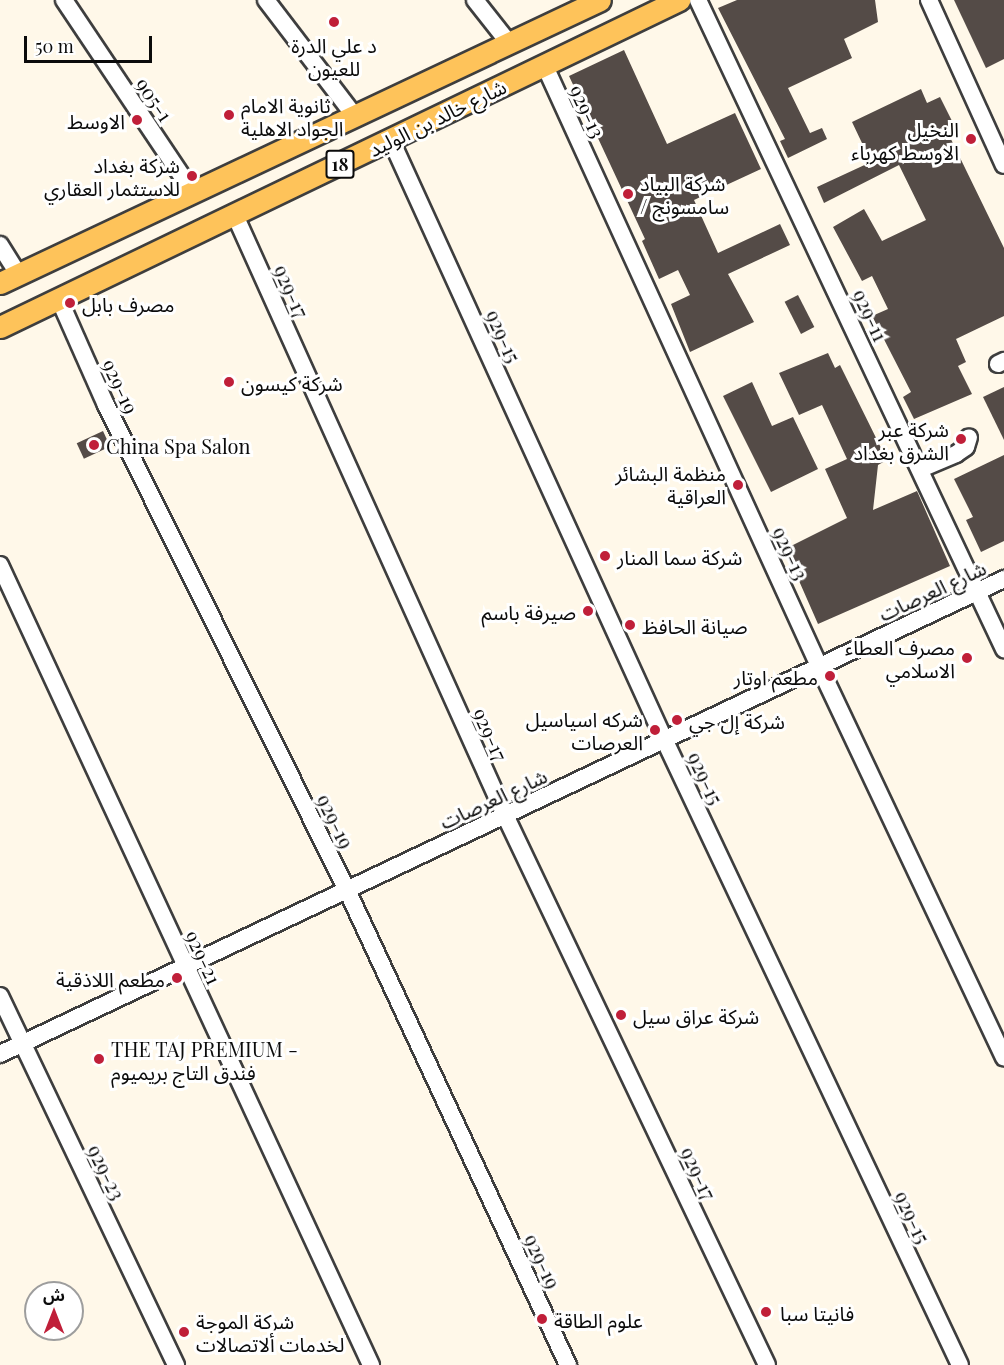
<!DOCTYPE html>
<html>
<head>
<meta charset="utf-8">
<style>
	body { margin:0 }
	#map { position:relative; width:1004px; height:1365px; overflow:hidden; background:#fff8e9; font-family:"Playfair Display","Noto Sans Arabic",serif }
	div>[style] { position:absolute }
	.building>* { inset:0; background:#544b47; transform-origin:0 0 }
	.roads { filter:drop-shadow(2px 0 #3e3e3e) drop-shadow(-2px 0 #3e3e3e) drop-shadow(0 2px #3e3e3e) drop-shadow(0 -2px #3e3e3e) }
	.minor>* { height:16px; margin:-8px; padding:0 8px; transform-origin:8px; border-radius:8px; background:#fff }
	.major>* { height:21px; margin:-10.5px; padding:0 10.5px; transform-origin:10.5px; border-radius:10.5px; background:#fec35a }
	.dots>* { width:16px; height:16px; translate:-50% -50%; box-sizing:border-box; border:3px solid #fff; border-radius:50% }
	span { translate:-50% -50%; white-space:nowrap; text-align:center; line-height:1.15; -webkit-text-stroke:6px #fff; paint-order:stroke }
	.shield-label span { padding:2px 4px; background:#fff; border:2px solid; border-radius:4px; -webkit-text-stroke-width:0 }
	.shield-label { font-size:18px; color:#0b0b0b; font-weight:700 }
	.poi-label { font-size:20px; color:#0b0b0b }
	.left { translate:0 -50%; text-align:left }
	.right { translate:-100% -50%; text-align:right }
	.street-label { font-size:20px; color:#0b0b0b }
	.north { position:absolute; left:24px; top:1281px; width:60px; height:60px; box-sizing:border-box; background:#fff; border:2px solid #9d9d9d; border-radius:50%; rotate:0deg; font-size:16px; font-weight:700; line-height:24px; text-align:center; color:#0b0b0b }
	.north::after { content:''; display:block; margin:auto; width:21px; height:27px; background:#c01f39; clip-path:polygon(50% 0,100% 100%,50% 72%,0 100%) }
	.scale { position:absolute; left:24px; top:36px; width:128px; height:27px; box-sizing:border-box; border:3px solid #0b0b0b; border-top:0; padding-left:8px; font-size:18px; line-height:21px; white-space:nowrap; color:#0b0b0b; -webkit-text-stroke:4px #fff; paint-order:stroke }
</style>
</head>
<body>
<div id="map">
	<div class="building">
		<i style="clip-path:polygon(737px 0,875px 0,878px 22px,844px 39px,852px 58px,788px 88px,810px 133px,822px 128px,827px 139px,788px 158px,780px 141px,785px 139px,718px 8px)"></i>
		<i style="clip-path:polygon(954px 0,1004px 0,1004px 59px,986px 68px)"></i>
		<i style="clip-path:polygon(624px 50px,667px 144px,735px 113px,761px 169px,694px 200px,718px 253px,780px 224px,790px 245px,728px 274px,754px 322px,690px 352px,671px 304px,690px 295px,678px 270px,659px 279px,642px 241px,645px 239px,569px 76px)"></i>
		<i style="clip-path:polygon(921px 89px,927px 103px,940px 97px,955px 127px,947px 131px,1004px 248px,1004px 316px,956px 339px,966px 362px,958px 366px,972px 394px,914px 419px,903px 397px,911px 392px,872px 316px,888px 309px,872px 276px,862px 281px,833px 227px,864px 209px,882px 241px,926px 220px,899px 165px,824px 203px,817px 187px,871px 162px,852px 122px)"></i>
		<i style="left:798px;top:295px;width:36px;height:15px;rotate:63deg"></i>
		<i style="clip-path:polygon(828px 353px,835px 368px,840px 365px,887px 460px,878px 465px,873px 510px,917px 491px,950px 566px,818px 624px,785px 549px,847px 518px,825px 469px,847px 459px,822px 405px,799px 415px,779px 373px)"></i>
		<i style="clip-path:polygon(752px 382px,772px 426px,793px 417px,818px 469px,771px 492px,723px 396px)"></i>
		<i style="clip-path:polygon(1004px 387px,1004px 440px,983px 397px)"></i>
		<i style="left:103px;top:431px;width:17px;height:29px;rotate:65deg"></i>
		<i style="clip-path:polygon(1004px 455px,1004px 541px,981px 552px,966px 520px,973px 517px,954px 479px)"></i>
	</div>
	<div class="roads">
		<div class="minor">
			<i style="left:64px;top:0;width:230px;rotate:56.2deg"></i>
			<i style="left:266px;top:0;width:145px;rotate:52.6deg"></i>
			<i style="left:475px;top:0;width:55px;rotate:51.7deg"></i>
			<i style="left:698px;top:0;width:718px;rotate:64.76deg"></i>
			<i style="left:929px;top:0;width:181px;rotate:65.6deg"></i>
			<i style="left:544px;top:64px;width:662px;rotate:65.45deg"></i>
			<i style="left:819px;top:666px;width:433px;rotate:64.7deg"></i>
			<i style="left:391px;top:140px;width:658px;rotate:65.5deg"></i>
			<i style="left:664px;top:739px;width:692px;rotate:64.69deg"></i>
			<i style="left:234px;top:213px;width:660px;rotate:65.76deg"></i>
			<i style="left:505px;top:815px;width:609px;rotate:64.53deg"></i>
			<i style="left:0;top:245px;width:36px;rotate:58deg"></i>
			<i style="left:59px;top:299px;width:116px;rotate:66.1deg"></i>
			<i style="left:106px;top:405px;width:542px;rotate:63.58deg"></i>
			<i style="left:347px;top:890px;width:524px;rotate:65.05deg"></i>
			<i style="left:998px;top:364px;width:7px;rotate:-27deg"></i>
			<i style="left:921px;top:469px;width:38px;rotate:-23deg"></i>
			<i style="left:956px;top:454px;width:12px;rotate:-35deg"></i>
			<i style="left:966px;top:447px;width:10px;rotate:-73deg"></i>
			<i style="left:0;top:565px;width:882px;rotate:65.12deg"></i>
			<i style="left:0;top:996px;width:409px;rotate:64.5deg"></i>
			<i style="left:0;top:1054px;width:1111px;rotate:-25.32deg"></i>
		</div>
		<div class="major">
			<i style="left:0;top:283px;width:663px;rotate:-25.25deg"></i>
			<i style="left:0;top:327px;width:754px;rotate:-25.72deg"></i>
		</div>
	</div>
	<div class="dots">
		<i style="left:334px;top:22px;background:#c01f39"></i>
		<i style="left:229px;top:115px;background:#c01f39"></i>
		<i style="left:137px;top:120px;background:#c01f39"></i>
		<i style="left:971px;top:139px;background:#c01f39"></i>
		<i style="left:192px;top:176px;background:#c01f39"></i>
		<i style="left:628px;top:194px;background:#c01f39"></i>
		<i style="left:70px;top:303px;background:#c01f39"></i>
		<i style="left:229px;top:382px;background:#c01f39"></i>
		<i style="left:961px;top:439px;background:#c01f39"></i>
		<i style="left:94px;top:445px;background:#c01f39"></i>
		<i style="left:738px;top:485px;background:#c01f39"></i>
		<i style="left:605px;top:556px;background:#c01f39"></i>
		<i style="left:588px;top:611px;background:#c01f39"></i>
		<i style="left:630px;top:625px;background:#c01f39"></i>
		<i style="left:967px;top:658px;background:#c01f39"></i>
		<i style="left:830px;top:676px;background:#c01f39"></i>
		<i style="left:677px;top:720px;background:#c01f39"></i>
		<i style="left:655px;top:730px;background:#c01f39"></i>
		<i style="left:177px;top:978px;background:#c01f39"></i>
		<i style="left:621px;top:1015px;background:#c01f39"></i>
		<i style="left:99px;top:1059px;background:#c01f39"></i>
		<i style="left:766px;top:1312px;background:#c01f39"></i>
		<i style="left:542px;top:1319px;background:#c01f39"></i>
		<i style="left:184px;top:1332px;background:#c01f39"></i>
	</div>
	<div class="shield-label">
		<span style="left:340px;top:164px">18</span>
	</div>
	<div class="poi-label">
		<span style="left:334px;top:56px">د علي الدرة<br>للعيون</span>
		<span class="left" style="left:241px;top:116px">ثانوية الامام<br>الجواد الاهلية</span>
		<span class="right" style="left:125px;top:120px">الاوسط</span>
		<span class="right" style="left:959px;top:140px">النخيل<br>الاوسط كهرباء</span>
		<span class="right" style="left:180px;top:176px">شركة بغداد<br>للاستثمار العقاري</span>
		<span class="left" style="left:640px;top:194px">شركة البياد<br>/ سامسونج</span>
		<span class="left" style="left:82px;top:303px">مصرف بابل</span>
		<span class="left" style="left:241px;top:382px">شركة كيسون</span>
		<span class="right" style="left:949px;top:440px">شركة عبر<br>الشرق بغداد</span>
		<span class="left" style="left:106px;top:445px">China Spa Salon</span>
		<span class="right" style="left:726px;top:484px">منظمة البشائر<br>العراقية</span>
		<span class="left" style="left:617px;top:556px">شركة سما المنار</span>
		<span class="right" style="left:576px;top:611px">صيرفة باسم</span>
		<span class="left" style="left:642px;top:625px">صيانة الحافظ</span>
		<span class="right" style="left:955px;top:658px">مصرف العطاء<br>الاسلامي</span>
		<span class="right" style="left:818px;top:676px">مطعم اوتار</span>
		<span class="right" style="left:643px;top:730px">شركه اسياسيل<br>العرصات</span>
		<span class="left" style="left:689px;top:720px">شركة إل جي</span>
		<span class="right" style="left:165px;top:978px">مطعم اللاذقية</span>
		<span class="left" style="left:633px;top:1015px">شركة عراق سيل</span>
		<span class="left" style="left:111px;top:1060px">THE TAJ PREMIUM -<br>فندق التاج بريميوم</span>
		<span class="left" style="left:780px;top:1312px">فانيتا سبا</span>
		<span class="left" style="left:554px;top:1319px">علوم الطاقة</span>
		<span class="left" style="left:196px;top:1332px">شركة الموجة<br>لخدمات ألاتصالات</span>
	</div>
	<div class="street-label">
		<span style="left:155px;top:99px;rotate:56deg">905-1</span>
		<span style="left:588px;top:111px;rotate:65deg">929-13</span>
		<span style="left:437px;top:117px;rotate:-26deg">شارع خالد بن الوليد</span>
		<span style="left:292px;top:291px;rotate:66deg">929-17</span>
		<span style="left:871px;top:315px;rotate:65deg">929-11</span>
		<span style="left:504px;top:336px;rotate:66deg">929-15</span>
		<span style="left:121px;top:386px;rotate:65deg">929-19</span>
		<span style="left:791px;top:553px;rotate:65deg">929-13</span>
		<span style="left:932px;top:590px;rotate:-25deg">شارع العرصات</span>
		<span style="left:491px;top:734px;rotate:66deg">929-17</span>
		<span style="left:706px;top:778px;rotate:65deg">929-15</span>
		<span style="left:493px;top:798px;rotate:-25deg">شارع العرصات</span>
		<span style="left:336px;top:821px;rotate:64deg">929-19</span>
		<span style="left:204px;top:957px;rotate:65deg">929-21</span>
		<span style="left:107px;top:1172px;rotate:64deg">929-23</span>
		<span style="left:699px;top:1173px;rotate:65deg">929-17</span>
		<span style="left:913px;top:1217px;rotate:65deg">929-15</span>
		<span style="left:543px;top:1261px;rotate:65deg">929-19</span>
	</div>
	<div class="north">ش</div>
	<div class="scale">50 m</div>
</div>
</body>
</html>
